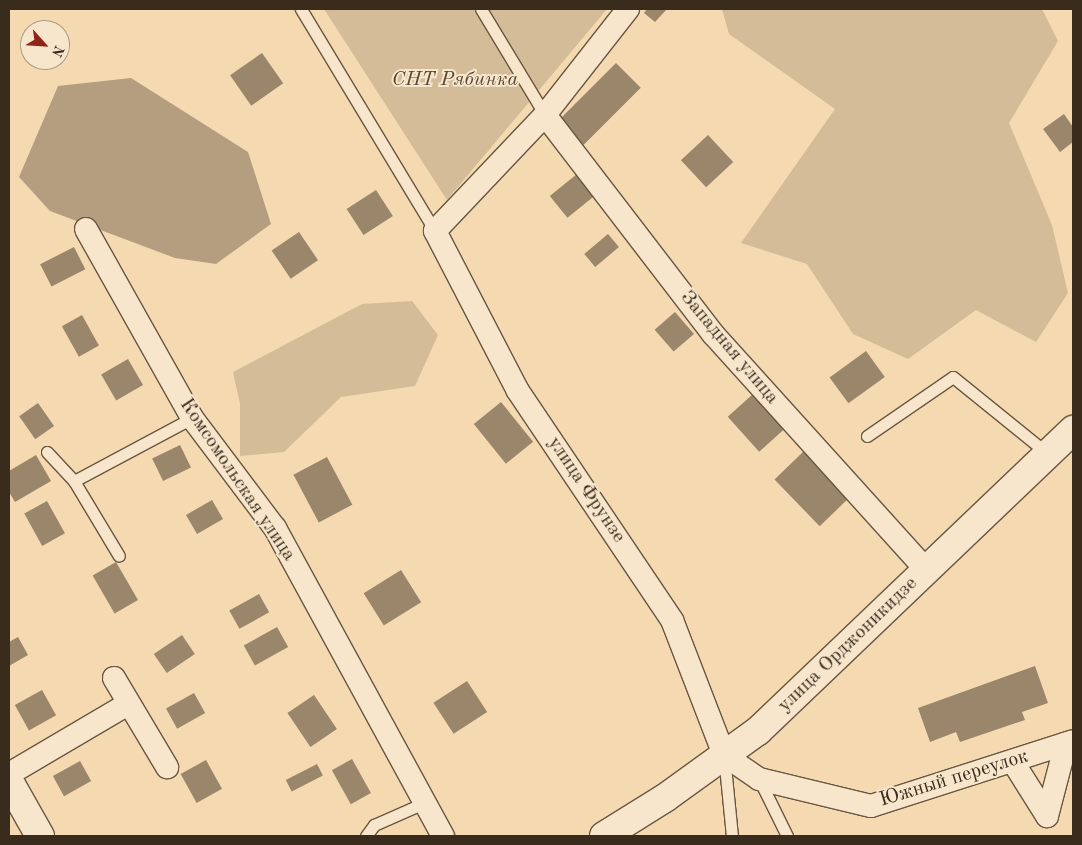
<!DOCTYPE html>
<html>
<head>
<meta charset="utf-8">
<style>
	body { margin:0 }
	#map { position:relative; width:1082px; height:845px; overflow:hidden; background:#f4d9b1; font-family:"Old Standard TT",serif }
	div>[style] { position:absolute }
	.green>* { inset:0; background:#d4bc98 }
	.water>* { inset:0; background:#b49e7f }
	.building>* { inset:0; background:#9a866a; transform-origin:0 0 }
	.roads { filter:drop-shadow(1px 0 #685742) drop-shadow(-1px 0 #685742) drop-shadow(0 1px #685742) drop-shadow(0 -1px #685742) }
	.service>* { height:11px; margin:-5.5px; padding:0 5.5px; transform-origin:5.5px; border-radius:5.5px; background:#f8e6cc }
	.minor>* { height:22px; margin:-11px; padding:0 11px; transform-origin:11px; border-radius:11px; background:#f8e6cc }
	.tertiary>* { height:28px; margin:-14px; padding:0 14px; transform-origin:14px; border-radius:14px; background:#f8e6cc }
	.secondary>* { height:28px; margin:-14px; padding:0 14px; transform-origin:14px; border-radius:14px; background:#f8e6cc }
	span { translate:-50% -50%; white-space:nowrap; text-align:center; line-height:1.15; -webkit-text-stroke:4px #f8e6cc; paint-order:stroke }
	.park-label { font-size:20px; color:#584936; font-style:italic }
	.street-label { font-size:20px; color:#392c1d }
	.frame { position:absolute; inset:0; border:10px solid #392c1d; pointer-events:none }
	.north { position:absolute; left:20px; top:20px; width:50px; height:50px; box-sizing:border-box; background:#f8e6cc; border:1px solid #ac9c86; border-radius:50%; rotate:116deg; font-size:14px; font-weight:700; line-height:20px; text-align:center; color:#392c1d }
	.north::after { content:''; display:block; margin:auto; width:18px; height:22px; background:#8f2418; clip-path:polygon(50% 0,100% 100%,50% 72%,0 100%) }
</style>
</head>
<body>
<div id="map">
	<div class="green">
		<i style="clip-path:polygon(324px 9px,607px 9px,447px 200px)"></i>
		<i style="clip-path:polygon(722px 9px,1042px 9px,1058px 41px,1009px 123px,1052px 225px,1068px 293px,1036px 342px,976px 310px,908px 359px,853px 334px,807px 264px,741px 243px,835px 109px,729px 34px)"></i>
		<i style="clip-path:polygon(412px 301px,438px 335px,415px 386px,341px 397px,284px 452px,240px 456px,240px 404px,233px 372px,362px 304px)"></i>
	</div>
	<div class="water">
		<i style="clip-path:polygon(131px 78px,248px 152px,271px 224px,216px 264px,175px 258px,50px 211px,19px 177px,58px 86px)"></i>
	</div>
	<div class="building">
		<i style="clip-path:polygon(647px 9px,667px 9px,655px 22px,644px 13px)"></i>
		<i style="left:262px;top:53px;width:37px;height:39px;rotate:55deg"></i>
		<i style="left:616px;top:63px;width:35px;height:81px;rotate:45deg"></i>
		<i style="clip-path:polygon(1064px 114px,1073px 127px,1073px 142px,1060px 152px,1043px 129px)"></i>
		<i style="left:708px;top:135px;width:37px;height:37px;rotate:47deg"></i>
		<i style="left:577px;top:174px;width:28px;height:35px;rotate:51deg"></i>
		<i style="left:376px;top:190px;width:31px;height:35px;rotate:57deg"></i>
		<i style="left:299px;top:232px;width:34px;height:33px;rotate:56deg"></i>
		<i style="left:608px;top:234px;width:17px;height:31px;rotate:50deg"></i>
		<i style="left:74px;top:247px;width:25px;height:38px;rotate:63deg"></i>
		<i style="left:675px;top:312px;width:29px;height:27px;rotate:49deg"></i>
		<i style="left:82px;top:315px;width:35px;height:23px;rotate:61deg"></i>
		<i style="left:866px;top:351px;width:32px;height:45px;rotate:54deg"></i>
		<i style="left:128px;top:359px;width:30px;height:31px;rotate:60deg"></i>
		<i style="left:753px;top:394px;width:47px;height:34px;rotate:48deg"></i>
		<i style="left:501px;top:402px;width:51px;height:35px;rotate:51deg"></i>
		<i style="left:38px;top:403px;width:28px;height:23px;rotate:55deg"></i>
		<i style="left:180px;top:445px;width:25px;height:31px;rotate:64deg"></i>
		<i style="left:804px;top:451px;width:65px;height:41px;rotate:46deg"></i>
		<i style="clip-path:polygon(36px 455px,51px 481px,15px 502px,9px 492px,9px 471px)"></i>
		<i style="left:327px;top:457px;width:54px;height:38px;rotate:62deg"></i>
		<i style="left:212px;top:500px;width:22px;height:30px;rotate:60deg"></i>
		<i style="left:47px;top:501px;width:37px;height:26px;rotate:61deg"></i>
		<i style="left:116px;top:562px;width:44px;height:27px;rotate:60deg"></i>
		<i style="left:401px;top:570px;width:38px;height:44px;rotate:58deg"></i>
		<i style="left:259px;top:594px;width:21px;height:34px;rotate:61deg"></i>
		<i style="left:277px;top:627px;width:23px;height:38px;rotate:61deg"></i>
		<i style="left:182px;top:635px;width:23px;height:34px;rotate:56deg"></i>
		<i style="clip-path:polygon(18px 637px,28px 655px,9px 666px,9px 642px)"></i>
		<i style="clip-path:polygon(1035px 666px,1048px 703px,1022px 712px,1025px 720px,960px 742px,956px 732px,930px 742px,918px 708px)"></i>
		<i style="left:467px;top:681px;width:37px;height:40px;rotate:57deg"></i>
		<i style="left:42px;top:690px;width:29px;height:31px;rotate:61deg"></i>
		<i style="left:194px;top:693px;width:23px;height:32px;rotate:61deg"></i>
		<i style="left:314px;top:695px;width:41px;height:32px;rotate:56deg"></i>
		<i style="left:352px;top:759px;width:39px;height:23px;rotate:61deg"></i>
		<i style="left:206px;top:760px;width:33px;height:29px;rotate:61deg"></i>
		<i style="left:80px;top:761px;width:23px;height:31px;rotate:61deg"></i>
		<i style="left:317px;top:764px;width:13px;height:35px;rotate:63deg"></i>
	</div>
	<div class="roads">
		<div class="service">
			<i style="left:301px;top:9px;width:259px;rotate:58.9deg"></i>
			<i style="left:481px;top:9px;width:124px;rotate:58.9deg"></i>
			<i style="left:867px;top:436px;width:104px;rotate:-34.5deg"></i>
			<i style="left:953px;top:377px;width:122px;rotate:39deg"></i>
			<i style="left:47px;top:452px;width:40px;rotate:47deg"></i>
			<i style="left:74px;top:481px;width:87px;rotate:59deg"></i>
			<i style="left:74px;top:481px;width:134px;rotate:-28.1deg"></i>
			<i style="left:724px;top:756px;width:80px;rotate:84.3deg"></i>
			<i style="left:759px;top:779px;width:64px;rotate:63.8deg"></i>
			<i style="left:366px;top:836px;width:14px;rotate:-54deg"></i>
			<i style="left:374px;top:825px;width:57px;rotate:-23.9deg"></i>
		</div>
		<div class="minor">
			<i style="left:628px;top:9px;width:135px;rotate:128.1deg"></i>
			<i style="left:545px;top:115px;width:160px;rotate:133.5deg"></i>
			<i style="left:435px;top:231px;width:180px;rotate:62.6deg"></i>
			<i style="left:518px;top:391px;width:276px;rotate:56.1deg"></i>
			<i style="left:672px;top:620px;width:145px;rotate:68.9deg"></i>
			<i style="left:724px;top:755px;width:42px;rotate:34.4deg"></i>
			<i style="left:759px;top:779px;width:115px;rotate:13.6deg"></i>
			<i style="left:871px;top:806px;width:212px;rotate:-17.8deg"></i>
			<i style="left:545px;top:115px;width:277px;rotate:52.5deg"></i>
			<i style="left:714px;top:335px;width:316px;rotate:47.9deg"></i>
			<i style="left:86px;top:229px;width:217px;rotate:60.7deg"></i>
			<i style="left:192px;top:418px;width:138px;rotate:53deg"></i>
			<i style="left:275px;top:528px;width:351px;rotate:61.4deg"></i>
			<i style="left:114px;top:678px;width:104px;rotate:59.2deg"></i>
			<i style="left:1013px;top:762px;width:64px;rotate:57.8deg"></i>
			<i style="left:1047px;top:816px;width:75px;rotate:-75.4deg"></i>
			<i style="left:9px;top:774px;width:138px;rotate:-30.5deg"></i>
		</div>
		<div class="tertiary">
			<i style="left:9px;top:781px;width:63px;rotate:60.6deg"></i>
		</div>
		<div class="secondary">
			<i style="left:604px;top:836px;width:72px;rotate:-31.9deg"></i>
			<i style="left:665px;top:798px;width:115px;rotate:-35.8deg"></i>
			<i style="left:758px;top:731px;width:436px;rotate:-43.7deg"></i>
		</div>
	</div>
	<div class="park-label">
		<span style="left:455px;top:80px">СНТ Рябинка</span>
	</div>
	<div class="street-label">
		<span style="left:729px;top:348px;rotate:50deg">Западная улица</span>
		<span style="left:237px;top:480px;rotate:56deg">Комсомольская улица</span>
		<span style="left:586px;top:490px;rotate:56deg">улица Фрунзе</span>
		<span style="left:848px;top:645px;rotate:-44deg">улица Орджоникидзе</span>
		<span style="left:954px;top:779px;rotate:-17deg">Южный переулок</span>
	</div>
	<div class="frame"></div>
	<div class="north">N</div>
</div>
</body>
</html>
